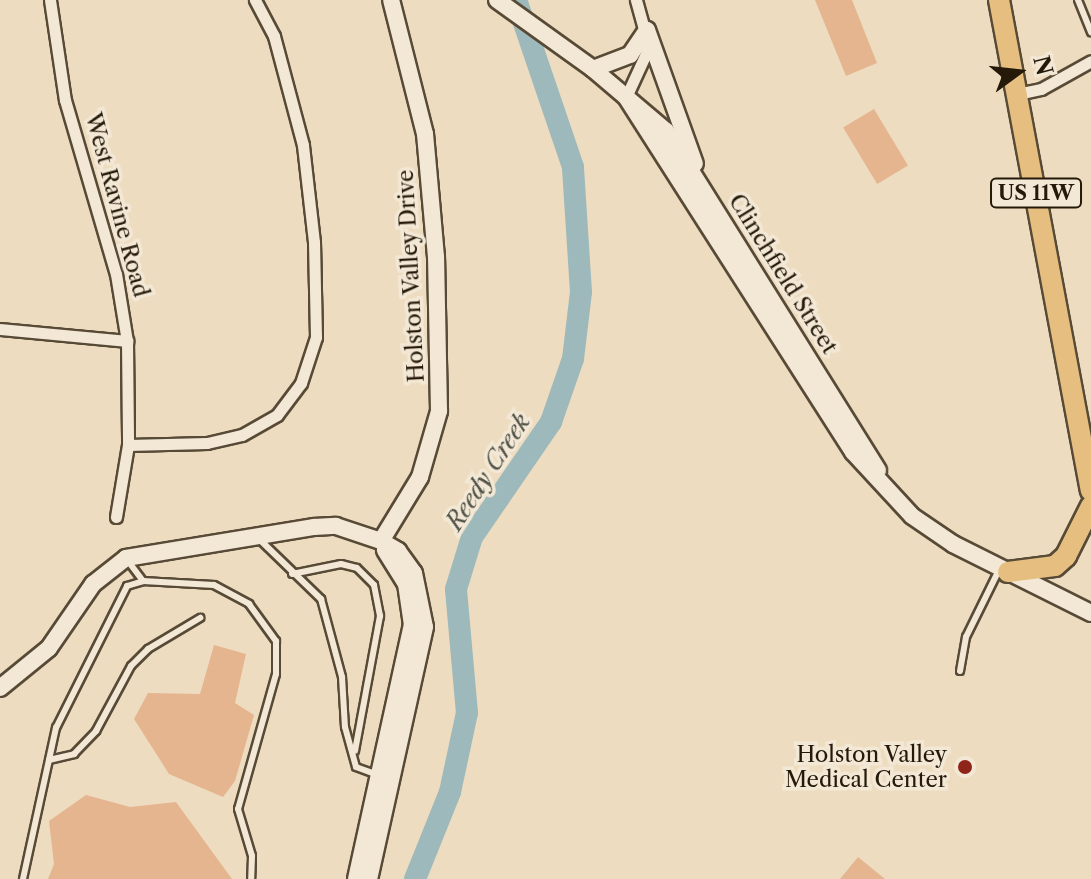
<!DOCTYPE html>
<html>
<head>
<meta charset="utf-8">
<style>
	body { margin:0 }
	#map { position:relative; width:1091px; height:879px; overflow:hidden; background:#eddcbf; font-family:"Libre Caslon Text",serif }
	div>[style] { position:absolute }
	.river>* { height:22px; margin:-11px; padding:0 11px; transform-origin:11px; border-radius:11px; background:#9db9bb }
	.building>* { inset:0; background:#e5b590; transform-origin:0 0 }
	.roads { filter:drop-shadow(2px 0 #574a36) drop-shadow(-2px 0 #574a36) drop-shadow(0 2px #574a36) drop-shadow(0 -2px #574a36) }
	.lane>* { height:6px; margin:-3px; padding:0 3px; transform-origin:3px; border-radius:3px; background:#f3e8d5 }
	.street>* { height:11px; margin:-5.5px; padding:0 5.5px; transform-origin:5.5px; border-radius:5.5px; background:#f3e8d5 }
	.secondary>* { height:16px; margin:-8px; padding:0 8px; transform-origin:8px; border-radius:8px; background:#f3e8d5 }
	.highway>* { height:20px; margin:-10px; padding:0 10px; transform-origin:10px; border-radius:10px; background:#e6be80 }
	.dots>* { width:22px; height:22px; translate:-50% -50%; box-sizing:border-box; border:4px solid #f3e8d5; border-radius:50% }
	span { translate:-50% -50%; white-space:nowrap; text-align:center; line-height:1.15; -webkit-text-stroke:7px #f3e8d5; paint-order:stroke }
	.shield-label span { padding:2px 6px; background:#f3e8d5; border:2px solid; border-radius:6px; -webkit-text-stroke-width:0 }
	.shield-label { font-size:20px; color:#251909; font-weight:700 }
	.street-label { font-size:22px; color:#251909 }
	.poi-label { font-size:22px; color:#251909 }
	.right { translate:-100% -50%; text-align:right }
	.water-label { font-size:24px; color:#4f5147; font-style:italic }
	.north { position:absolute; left:979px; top:32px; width:80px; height:80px; -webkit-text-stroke:6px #f3e8d5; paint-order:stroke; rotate:75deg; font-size:22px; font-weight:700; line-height:32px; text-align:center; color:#251909 }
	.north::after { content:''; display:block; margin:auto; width:28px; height:36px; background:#251909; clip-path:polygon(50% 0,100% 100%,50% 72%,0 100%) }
</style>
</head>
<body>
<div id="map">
	<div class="river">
		<i style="left:415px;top:879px;width:94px;rotate:-68.1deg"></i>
		<i style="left:450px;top:792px;width:81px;rotate:-77.9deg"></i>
		<i style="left:467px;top:713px;width:124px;rotate:-95.1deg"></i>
		<i style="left:456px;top:589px;width:54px;rotate:-72.9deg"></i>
		<i style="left:472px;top:537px;width:140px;rotate:-55.5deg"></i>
		<i style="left:551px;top:422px;width:67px;rotate:-70.8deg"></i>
		<i style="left:573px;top:359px;width:67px;rotate:-83.2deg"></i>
		<i style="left:581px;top:292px;width:125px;rotate:-93.7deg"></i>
		<i style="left:573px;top:167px;width:176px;rotate:-108.8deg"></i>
	</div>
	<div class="building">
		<i style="clip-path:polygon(815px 0,852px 0,877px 63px,846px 76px)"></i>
		<i style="left:874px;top:109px;width:66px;height:36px;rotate:59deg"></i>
		<i style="clip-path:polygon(214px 645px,246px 654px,235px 703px,254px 715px,235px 781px,223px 797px,169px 774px,134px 719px,148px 693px,200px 694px)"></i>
		<i style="clip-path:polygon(86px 795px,130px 807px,176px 802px,232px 879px,48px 879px,54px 864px,49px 821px)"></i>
		<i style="clip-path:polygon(858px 857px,885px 879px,840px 879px)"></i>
	</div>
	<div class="roads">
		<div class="lane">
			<i style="left:1078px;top:0;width:35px;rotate:68deg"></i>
			<i style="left:258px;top:538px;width:88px;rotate:44.1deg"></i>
			<i style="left:321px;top:599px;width:81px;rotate:74.9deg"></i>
			<i style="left:342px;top:677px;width:50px;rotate:86.6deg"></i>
			<i style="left:345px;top:727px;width:41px;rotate:74.6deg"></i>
			<i style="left:356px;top:767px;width:23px;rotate:20deg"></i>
			<i style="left:128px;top:561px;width:25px;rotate:53deg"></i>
			<i style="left:143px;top:581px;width:71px;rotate:3.2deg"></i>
			<i style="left:214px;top:585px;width:40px;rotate:28deg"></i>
			<i style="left:249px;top:604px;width:46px;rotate:53.9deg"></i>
			<i style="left:276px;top:641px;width:33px;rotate:90deg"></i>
			<i style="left:276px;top:674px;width:140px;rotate:105.7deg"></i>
			<i style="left:238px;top:809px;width:49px;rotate:73.4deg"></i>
			<i style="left:252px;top:856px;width:23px;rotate:92deg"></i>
			<i style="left:292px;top:574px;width:50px;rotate:-11.5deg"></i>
			<i style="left:341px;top:564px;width:16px;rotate:14deg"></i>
			<i style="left:357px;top:568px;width:24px;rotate:45deg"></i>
			<i style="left:374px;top:585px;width:32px;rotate:79deg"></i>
			<i style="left:380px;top:616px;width:137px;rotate:100.5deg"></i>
			<i style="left:960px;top:671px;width:35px;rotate:-80deg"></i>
			<i style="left:966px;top:637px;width:77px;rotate:-63.8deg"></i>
			<i style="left:49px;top:760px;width:26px;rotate:-13deg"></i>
			<i style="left:74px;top:754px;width:32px;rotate:-46deg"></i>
			<i style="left:96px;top:731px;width:74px;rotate:-61.7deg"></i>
			<i style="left:131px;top:666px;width:24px;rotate:-45deg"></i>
			<i style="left:148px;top:649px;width:61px;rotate:-30.8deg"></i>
			<i style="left:23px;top:879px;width:155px;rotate:-77.7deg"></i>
			<i style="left:56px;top:728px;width:159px;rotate:-63.4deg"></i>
			<i style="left:127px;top:586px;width:17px;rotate:-17deg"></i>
		</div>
		<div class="street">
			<i style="left:50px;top:0;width:101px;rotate:81.5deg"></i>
			<i style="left:65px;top:100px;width:181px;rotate:73.7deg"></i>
			<i style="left:116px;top:274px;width:68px;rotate:80.7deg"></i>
			<i style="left:127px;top:341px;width:104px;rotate:89.4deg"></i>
			<i style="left:128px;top:445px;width:73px;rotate:99.5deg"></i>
			<i style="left:1017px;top:94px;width:25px;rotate:-12deg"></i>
			<i style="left:1041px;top:89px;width:57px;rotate:-29.2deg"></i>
			<i style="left:626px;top:97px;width:55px;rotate:-65.3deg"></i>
			<i style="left:649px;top:47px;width:49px;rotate:-105.5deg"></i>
			<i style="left:0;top:329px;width:128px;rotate:5.4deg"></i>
			<i style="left:128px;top:445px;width:79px;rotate:-1.5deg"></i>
			<i style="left:207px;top:443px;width:36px;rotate:-13deg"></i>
			<i style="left:242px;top:435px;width:40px;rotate:-29.7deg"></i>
			<i style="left:277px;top:415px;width:40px;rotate:-53deg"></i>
			<i style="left:301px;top:383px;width:48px;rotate:-71.9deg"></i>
			<i style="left:316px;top:337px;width:95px;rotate:-91.2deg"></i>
			<i style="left:314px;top:242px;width:98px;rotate:-96.5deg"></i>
			<i style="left:303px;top:145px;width:113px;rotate:-104.9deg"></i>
			<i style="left:274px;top:36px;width:41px;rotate:-117.8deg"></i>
		</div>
		<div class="secondary">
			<i style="left:497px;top:0;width:118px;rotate:35.7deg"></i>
			<i style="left:593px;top:69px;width:96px;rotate:40.3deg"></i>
			<i style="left:666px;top:131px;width:400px;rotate:58deg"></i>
			<i style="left:647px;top:30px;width:142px;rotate:70.3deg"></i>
			<i style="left:593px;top:69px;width:40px;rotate:-21deg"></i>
			<i style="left:630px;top:55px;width:30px;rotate:-56deg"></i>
			<i style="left:626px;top:97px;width:421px;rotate:57.4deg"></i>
			<i style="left:853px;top:452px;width:87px;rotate:47.3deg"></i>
			<i style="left:912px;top:516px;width:50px;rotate:34.3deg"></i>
			<i style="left:953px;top:544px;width:154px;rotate:26.6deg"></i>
			<i style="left:381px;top:541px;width:75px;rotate:-58.6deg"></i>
			<i style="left:420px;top:477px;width:69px;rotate:-73.9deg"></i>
			<i style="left:439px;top:411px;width:154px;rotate:-91.1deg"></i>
			<i style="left:436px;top:257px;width:123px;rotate:-95.1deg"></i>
			<i style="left:425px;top:134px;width:138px;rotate:-104.2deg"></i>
			<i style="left:0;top:688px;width:63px;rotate:-39.2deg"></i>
			<i style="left:49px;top:648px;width:78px;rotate:-55.5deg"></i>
			<i style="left:93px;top:584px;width:42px;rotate:-38.2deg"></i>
			<i style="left:126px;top:558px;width:191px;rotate:-9.4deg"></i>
			<i style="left:314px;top:527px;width:22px;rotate:-3deg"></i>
			<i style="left:336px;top:526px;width:47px;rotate:18.4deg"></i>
			<i style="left:381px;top:541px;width:20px;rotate:30deg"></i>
			<i style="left:398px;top:551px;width:27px;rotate:54deg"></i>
			<i style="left:414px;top:573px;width:55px;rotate:78.5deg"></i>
			<i style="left:425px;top:627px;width:258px;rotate:102.5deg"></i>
			<i style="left:356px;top:879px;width:260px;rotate:-77.6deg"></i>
			<i style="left:412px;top:625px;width:41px;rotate:-98.3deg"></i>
			<i style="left:406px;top:584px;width:40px;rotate:-122deg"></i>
		</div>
		<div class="highway">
			<i style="left:999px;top:0;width:499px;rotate:79.4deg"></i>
			<i style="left:1008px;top:572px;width:47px;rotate:-7.3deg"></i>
			<i style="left:1055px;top:566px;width:15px;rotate:-42deg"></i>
			<i style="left:1066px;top:556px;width:56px;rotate:-63.4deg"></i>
		</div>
	</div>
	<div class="dots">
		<i style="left:965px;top:767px;background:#8f2418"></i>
	</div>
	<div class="shield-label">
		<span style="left:1036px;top:193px">US 11W</span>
	</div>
	<div class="street-label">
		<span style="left:117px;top:205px;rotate:75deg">West Ravine Road</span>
		<span style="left:783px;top:274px;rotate:58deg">Clinchfield Street</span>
		<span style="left:411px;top:276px;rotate:-93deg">Holston Valley Drive</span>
	</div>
	<div class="poi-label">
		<span class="right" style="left:947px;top:767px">Holston Valley<br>Medical Center</span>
	</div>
	<div class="water-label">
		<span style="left:488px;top:472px;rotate:-57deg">Reedy Creek</span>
	</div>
	<div class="north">N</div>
</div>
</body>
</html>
